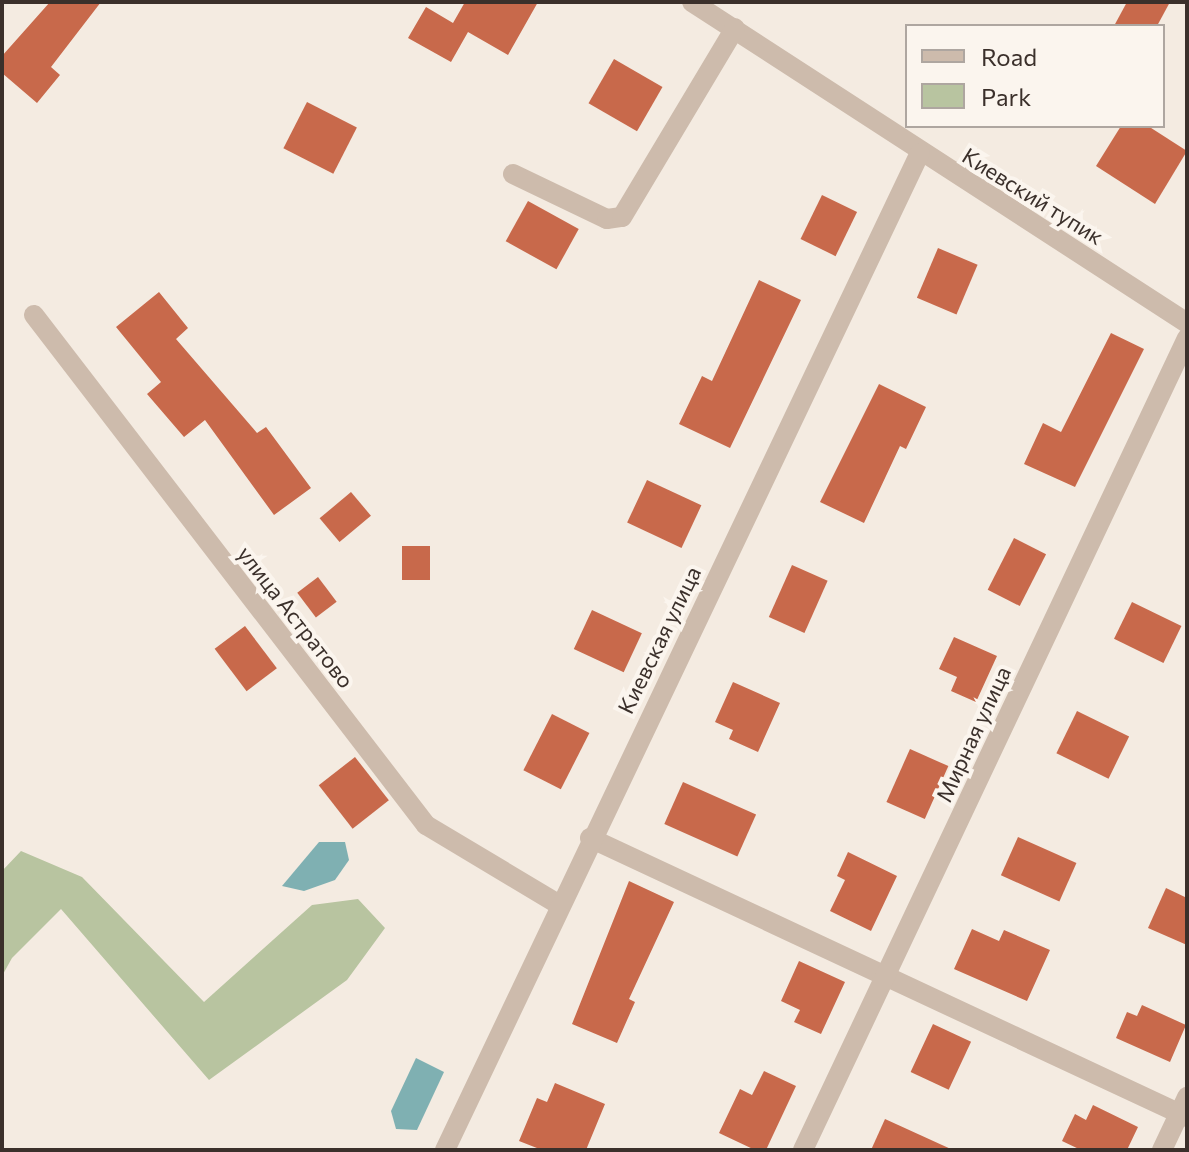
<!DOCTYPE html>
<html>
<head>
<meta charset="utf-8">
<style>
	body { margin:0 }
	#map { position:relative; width:1189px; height:1152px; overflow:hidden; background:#f4ebe1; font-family:Commissioner,sans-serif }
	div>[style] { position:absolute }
	.green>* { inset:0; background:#b8c4a0 }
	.water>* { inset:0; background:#7fb0b2 }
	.building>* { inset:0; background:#c8694b; transform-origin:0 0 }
	.minor>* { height:20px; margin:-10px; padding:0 10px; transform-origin:10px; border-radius:10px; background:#cdbbac }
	span { translate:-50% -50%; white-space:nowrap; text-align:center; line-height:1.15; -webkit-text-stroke:8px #fbf5ee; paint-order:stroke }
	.street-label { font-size:22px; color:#3b302b }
	.frame { position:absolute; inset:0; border:4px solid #3b302b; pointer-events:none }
	.legend { position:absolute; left:905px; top:24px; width:260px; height:104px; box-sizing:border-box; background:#fbf5ee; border:2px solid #aea6a0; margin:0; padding:10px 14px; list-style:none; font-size:24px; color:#3b302b }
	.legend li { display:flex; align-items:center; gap:16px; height:40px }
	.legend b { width:40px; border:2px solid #aea6a0 }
</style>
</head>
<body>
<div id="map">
	<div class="green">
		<i style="clip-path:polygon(21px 851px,82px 877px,204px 1002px,312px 905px,358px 899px,385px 928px,347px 980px,209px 1080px,61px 909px,12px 958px,2px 976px,2px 871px)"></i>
	</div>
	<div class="water">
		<i style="clip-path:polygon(319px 842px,345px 842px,349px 860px,335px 880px,304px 891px,282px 886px)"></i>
		<i style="clip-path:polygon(416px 1058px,444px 1072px,417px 1130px,396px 1129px,391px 1111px)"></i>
	</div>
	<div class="building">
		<i style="clip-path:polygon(50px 2px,101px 2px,51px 67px,60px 75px,37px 103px,2px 73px,2px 56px)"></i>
		<i style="clip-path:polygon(465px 2px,538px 2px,508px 55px,468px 32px,451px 62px,408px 38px,426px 7px,453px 23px)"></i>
		<i style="clip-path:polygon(1127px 2px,1170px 2px,1157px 26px,1114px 26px)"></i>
		<i style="left:614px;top:59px;width:56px;height:51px;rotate:30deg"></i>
		<i style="left:307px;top:102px;width:56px;height:52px;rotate:27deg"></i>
		<i style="clip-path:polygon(1121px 126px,1148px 126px,1187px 151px,1155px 204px,1096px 166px)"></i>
		<i style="left:822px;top:195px;width:39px;height:49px;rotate:26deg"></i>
		<i style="left:528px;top:201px;width:58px;height:46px;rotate:29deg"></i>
		<i style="left:938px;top:248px;width:43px;height:54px;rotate:23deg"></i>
		<i style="clip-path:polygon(759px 280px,801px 300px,730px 448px,679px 424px,702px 376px,712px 381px)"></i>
		<i style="clip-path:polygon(159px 292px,188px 328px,176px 339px,257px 433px,266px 427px,311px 488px,274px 515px,205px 420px,184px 437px,147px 394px,161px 382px,116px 327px)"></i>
		<i style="clip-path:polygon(1111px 333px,1144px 349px,1075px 487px,1024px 464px,1043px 423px,1061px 432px)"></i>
		<i style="clip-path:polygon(879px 384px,926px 407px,906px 449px,900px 446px,864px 523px,820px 502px)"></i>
		<i style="left:647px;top:480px;width:60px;height:47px;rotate:25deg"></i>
		<i style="left:351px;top:492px;width:31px;height:41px;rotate:50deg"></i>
		<i style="left:1014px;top:538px;width:36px;height:58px;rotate:27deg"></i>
		<i style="left:402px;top:546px;width:28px;height:34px"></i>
		<i style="left:792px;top:565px;width:39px;height:57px;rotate:24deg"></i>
		<i style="left:318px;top:577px;width:31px;height:26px;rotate:53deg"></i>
		<i style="left:1132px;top:602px;width:55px;height:41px;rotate:26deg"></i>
		<i style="left:592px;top:610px;width:55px;height:43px;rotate:25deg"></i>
		<i style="left:245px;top:626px;width:53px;height:38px;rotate:53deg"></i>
		<i style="clip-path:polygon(954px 637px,997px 656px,976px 702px,951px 691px,957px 677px,939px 669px)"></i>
		<i style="clip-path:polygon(733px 682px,780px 703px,758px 752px,729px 739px,733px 730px,715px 722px)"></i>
		<i style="left:1077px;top:711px;width:58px;height:47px;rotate:26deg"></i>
		<i style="left:552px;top:714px;width:42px;height:63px;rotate:27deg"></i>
		<i style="left:910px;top:749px;width:42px;height:58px;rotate:24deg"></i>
		<i style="left:355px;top:757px;width:55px;height:46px;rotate:52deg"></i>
		<i style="left:683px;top:782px;width:80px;height:46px;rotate:24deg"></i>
		<i style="left:1018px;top:837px;width:64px;height:42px;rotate:24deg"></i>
		<i style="clip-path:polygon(848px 852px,897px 876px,871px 931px,830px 911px,845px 880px,837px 876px)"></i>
		<i style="clip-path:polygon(629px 881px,674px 902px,629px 999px,635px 1002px,617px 1043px,572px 1024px)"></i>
		<i style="clip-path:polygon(1166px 888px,1187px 898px,1187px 945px,1148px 928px)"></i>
		<i style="clip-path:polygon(972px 929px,999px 941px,1004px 930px,1050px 950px,1027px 1001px,954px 969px)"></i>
		<i style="clip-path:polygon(799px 961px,845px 982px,821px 1034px,794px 1022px,800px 1010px,781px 1001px)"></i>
		<i style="clip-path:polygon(1142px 1005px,1186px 1025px,1170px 1062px,1116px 1038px,1127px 1012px,1137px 1016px)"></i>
		<i style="left:933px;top:1024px;width:42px;height:53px;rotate:25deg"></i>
		<i style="clip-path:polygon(764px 1071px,796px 1086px,766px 1150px,755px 1150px,719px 1133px,740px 1089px,752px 1095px)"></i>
		<i style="clip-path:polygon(555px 1083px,605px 1104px,586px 1150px,542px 1150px,519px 1141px,537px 1098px,547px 1102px)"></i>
		<i style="clip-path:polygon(1093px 1105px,1138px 1127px,1127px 1150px,1081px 1150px,1062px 1141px,1075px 1114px,1086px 1120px)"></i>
		<i style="clip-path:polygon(885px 1119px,953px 1150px,871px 1150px)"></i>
	</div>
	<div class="minor">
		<i style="left:692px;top:2px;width:590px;rotate:32.96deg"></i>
		<i style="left:513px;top:174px;width:104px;rotate:25.6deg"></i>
		<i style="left:607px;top:219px;width:15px;rotate:-8deg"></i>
		<i style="left:622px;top:217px;width:220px;rotate:-59.1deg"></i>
		<i style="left:34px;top:315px;width:643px;rotate:52.45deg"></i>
		<i style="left:426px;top:825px;width:154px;rotate:30.9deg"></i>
		<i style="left:590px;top:838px;width:659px;rotate:25.05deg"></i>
		<i style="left:445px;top:1150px;width:1104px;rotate:-64.53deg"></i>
		<i style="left:803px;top:1150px;width:898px;rotate:-64.69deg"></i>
		<i style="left:1162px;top:1150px;width:59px;rotate:-64.7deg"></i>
	</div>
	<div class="street-label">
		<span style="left:1033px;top:196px;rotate:32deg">Киевский тупик</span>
		<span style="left:296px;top:617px;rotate:52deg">улица Астратово</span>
		<span style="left:659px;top:640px;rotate:-64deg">Киевская улица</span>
		<span style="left:973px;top:734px;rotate:-65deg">Мирная улица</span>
	</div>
	<div class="frame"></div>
	<ul class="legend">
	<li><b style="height:10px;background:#cdbbac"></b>Road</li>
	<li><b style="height:22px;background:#b8c4a0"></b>Park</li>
	</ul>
</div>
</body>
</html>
